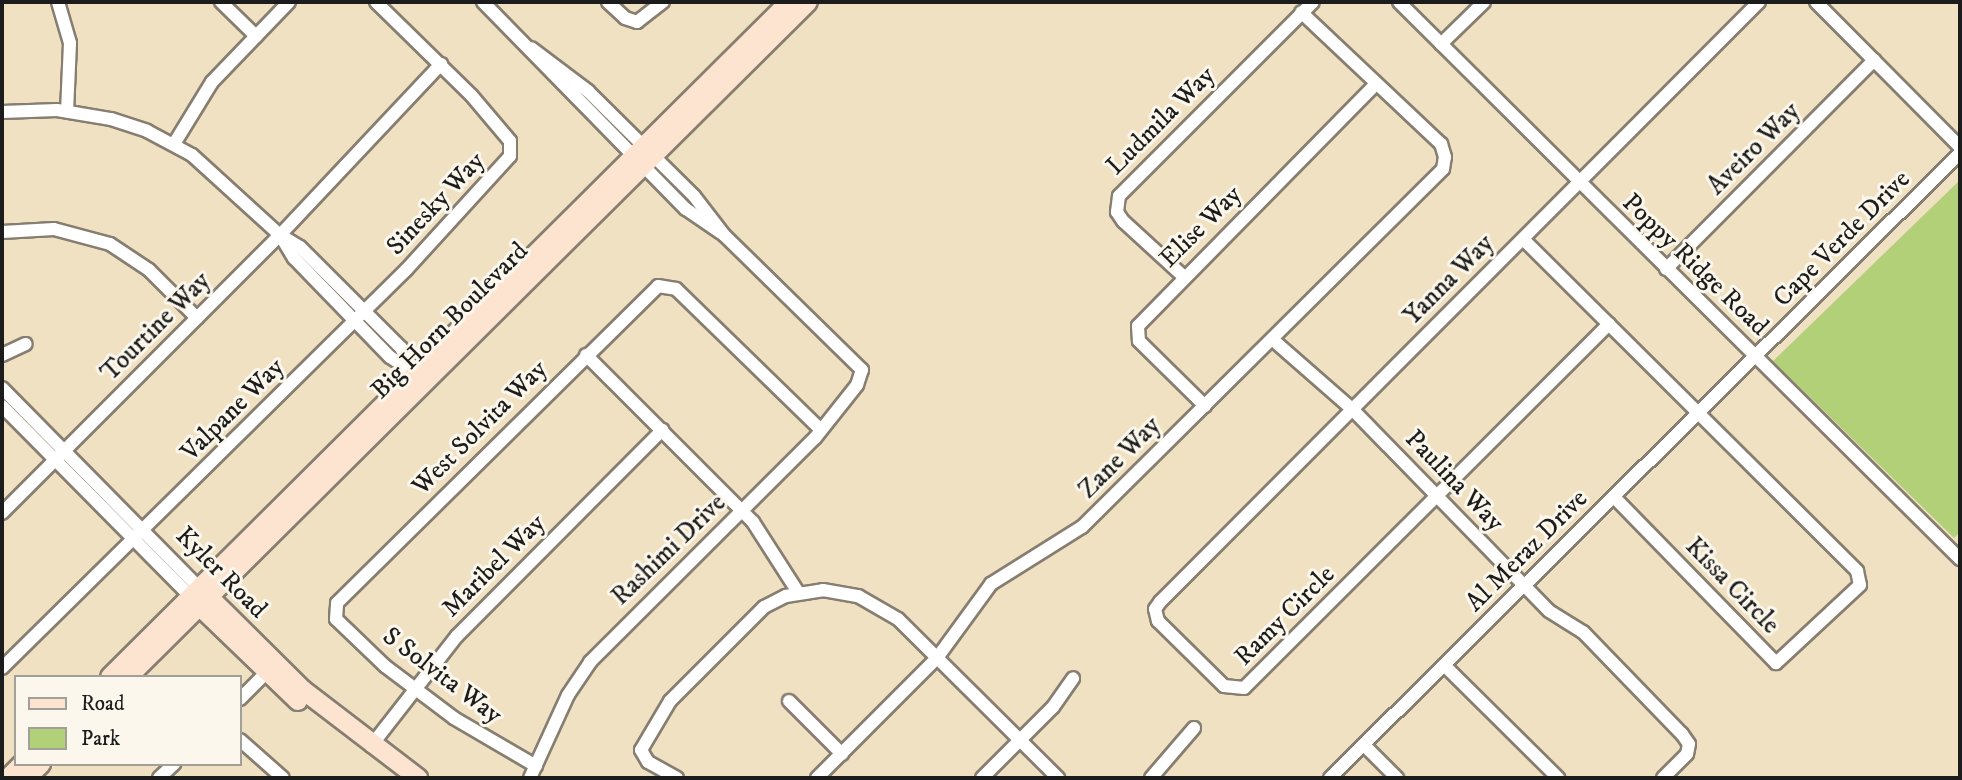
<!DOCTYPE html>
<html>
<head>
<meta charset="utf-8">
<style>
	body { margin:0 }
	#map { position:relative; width:1962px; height:780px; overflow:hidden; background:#f1e1c3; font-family:"IM FELL DW Pica",serif }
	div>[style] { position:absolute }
	.green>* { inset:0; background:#b1d077 }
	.roads { filter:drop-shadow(2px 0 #867e70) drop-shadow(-2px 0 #867e70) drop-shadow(0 2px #867e70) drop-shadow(0 -2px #867e70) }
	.street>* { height:12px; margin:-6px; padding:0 6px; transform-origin:6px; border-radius:6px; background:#fff }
	.secondary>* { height:18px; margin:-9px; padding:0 9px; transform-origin:9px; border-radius:9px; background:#fde4d1 }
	span { translate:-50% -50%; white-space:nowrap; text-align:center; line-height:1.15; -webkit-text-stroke:6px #fbf7ec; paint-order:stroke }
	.street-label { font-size:26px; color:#1c1c1c }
	.frame { position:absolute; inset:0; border:4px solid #1c1c1c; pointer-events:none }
	.legend { position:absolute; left:14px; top:675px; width:228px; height:91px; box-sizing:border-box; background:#fbf7ec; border:2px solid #a29f99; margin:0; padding:9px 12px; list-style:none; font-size:21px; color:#1c1c1c }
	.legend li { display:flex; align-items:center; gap:14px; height:35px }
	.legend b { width:35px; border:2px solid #a29f99 }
</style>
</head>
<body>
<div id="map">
	<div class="green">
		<i style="clip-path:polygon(1960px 180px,1960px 532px,1954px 538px,1773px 361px)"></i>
	</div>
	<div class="roads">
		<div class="street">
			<i style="left:58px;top:2px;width:43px;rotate:73.7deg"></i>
			<i style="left:70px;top:43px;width:68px;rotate:92.5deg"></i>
			<i style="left:221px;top:2px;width:49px;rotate:44.2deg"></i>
			<i style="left:483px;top:2px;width:290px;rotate:45.6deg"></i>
			<i style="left:686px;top:209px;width:42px;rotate:34.4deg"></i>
			<i style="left:608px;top:2px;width:23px;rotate:43deg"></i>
			<i style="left:625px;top:18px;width:13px;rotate:18deg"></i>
			<i style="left:637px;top:22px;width:33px;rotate:-38deg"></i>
			<i style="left:1399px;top:2px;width:791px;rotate:44.8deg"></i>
			<i style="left:1816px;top:2px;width:204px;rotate:45.2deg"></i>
			<i style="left:1441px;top:44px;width:60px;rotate:-44.3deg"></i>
			<i style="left:2px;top:112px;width:55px;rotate:-2.1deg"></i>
			<i style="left:57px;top:110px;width:55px;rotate:9.5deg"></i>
			<i style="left:111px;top:119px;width:38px;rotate:18deg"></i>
			<i style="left:147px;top:131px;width:51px;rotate:28.1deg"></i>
			<i style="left:192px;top:155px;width:119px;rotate:42.3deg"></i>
			<i style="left:280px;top:235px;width:27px;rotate:59deg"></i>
			<i style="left:294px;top:258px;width:138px;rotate:45.9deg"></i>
			<i style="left:390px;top:357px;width:30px;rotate:33deg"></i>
			<i style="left:174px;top:144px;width:73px;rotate:-58.5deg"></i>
			<i style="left:212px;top:82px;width:111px;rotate:-46.1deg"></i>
			<i style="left:2px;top:232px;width:52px;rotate:-3.3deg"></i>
			<i style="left:54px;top:229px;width:58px;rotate:15deg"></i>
			<i style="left:110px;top:244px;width:47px;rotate:33.7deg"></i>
			<i style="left:149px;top:270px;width:68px;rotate:45deg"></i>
			<i style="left:280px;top:235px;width:23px;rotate:31deg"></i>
			<i style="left:300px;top:247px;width:143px;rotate:45deg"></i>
			<i style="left:401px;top:348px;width:29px;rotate:61deg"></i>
			<i style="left:1523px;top:239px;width:471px;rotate:44.8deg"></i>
			<i style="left:1857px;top:571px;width:14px;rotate:78deg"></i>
			<i style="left:1860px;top:585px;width:115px;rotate:137.1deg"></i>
			<i style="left:1776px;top:663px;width:232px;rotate:-134.3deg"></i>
			<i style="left:1666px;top:269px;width:295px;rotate:-45.1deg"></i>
			<i style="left:1183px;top:276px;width:81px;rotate:-137.5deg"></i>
			<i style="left:1123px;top:221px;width:11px;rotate:-124deg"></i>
			<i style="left:1117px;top:212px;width:16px;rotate:-83deg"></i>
			<i style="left:1119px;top:196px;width:274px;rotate:-45deg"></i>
			<i style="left:1609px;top:324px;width:515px;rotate:135.08deg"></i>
			<i style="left:1244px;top:688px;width:20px;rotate:-174deg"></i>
			<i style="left:1224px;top:686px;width:93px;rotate:-135.4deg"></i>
			<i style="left:1158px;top:621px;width:12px;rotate:-104deg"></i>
			<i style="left:1155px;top:609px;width:9px;rotate:-54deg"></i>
			<i style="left:1160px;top:602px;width:848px;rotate:-45.05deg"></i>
			<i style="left:1272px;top:339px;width:106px;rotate:41.2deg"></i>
			<i style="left:1352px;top:409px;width:282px;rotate:45.7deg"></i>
			<i style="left:1549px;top:611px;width:40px;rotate:32deg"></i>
			<i style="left:1583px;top:632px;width:142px;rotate:45.9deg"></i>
			<i style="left:1682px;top:734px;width:12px;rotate:55deg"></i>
			<i style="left:1689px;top:744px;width:10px;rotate:101deg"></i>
			<i style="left:1687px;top:754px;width:34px;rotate:135deg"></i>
			<i style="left:2px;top:355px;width:26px;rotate:-25deg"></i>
			<i style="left:586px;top:355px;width:236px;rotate:45deg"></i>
			<i style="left:753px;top:522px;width:83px;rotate:57.3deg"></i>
			<i style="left:2px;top:388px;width:281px;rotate:45.4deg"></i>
			<i style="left:2px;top:406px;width:267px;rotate:45.3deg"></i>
			<i style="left:1205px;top:406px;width:93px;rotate:-135.4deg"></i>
			<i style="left:1139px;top:341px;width:15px;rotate:-94deg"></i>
			<i style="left:1138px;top:326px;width:338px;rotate:-45.5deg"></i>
			<i style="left:2px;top:513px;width:393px;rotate:-45deg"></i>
			<i style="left:280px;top:235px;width:235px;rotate:-46.7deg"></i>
			<i style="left:1444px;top:665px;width:161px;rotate:44.7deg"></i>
			<i style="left:2px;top:668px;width:567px;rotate:-44.57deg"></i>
			<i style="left:406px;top:270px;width:154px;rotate:-47.6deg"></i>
			<i style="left:510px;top:156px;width:15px;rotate:-90deg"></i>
			<i style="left:510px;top:141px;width:60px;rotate:-130.3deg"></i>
			<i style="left:471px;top:95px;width:133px;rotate:-135.6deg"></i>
			<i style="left:240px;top:699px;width:37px;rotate:-45deg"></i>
			<i style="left:789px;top:701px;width:75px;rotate:45deg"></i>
			<i style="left:240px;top:740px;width:57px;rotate:41.5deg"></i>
			<i style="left:1364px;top:745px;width:47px;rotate:45deg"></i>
			<i style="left:371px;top:746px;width:140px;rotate:-52deg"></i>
			<i style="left:457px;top:636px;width:291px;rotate:-45.1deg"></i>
			<i style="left:536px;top:766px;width:95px;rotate:-149.7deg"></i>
			<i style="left:454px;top:718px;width:86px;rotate:-143deg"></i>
			<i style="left:385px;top:666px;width:68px;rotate:-136.2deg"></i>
			<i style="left:336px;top:619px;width:16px;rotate:-86deg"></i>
			<i style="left:337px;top:603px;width:451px;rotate:-44.6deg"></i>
			<i style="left:658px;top:286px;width:18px;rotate:9deg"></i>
			<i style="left:676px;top:289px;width:202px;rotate:44.2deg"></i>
			<i style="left:159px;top:778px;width:21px;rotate:-43deg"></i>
			<i style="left:530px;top:778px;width:91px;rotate:-65.4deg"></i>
			<i style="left:568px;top:695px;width:40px;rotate:-56deg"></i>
			<i style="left:590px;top:662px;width:317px;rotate:-44.9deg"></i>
			<i style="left:815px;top:438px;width:68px;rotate:-51.6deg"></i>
			<i style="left:857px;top:385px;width:16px;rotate:-72deg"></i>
			<i style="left:862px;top:370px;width:193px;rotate:-135.6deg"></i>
			<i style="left:724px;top:235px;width:49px;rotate:-127.6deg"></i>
			<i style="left:694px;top:196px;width:149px;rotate:-135.3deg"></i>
			<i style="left:588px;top:91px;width:71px;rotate:-143deg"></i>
			<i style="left:677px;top:778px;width:33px;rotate:-151deg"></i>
			<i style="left:648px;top:762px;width:14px;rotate:-120deg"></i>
			<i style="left:641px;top:750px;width:57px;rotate:-59.4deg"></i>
			<i style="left:670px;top:701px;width:133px;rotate:-45deg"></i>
			<i style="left:764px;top:607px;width:25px;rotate:-27deg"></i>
			<i style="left:786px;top:596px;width:37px;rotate:-9deg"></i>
			<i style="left:823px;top:590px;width:36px;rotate:10deg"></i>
			<i style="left:858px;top:596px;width:46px;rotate:29.9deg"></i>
			<i style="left:898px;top:619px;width:226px;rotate:44.8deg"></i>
			<i style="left:817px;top:778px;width:170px;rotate:-45deg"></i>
			<i style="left:937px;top:658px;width:92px;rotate:-53.9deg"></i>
			<i style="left:991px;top:584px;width:107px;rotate:-32.1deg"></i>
			<i style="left:1082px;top:527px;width:508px;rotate:-44.76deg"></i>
			<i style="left:1443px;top:169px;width:12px;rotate:-81deg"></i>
			<i style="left:1445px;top:157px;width:14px;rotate:-107deg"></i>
			<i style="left:1441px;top:144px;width:192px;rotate:-136.7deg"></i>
			<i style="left:982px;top:778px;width:100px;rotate:-45deg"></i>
			<i style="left:1053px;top:707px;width:35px;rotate:-55deg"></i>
			<i style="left:1151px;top:778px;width:66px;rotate:-49.3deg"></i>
			<i style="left:1330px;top:778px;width:887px;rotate:-44.77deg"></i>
		</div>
		<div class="secondary">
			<i style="left:202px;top:590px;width:142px;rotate:44.7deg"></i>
			<i style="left:303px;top:690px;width:145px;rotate:37.4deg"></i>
			<i style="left:192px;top:599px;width:147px;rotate:43.9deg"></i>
			<i style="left:110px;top:677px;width:957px;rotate:-44.83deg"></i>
			<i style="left:128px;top:677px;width:958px;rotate:-44.79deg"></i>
			<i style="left:8px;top:778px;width:20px;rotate:-45deg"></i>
			<i style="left:27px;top:778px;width:20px;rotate:-45deg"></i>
		</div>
	</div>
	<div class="street-label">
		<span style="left:1161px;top:121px;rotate:-45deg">Ludmila Way</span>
		<span style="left:1754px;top:149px;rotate:-45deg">Aveiro Way</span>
		<span style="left:436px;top:204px;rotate:-47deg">Sinesky Way</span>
		<span style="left:1201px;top:227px;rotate:-45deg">Elise Way</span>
		<span style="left:1842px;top:239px;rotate:-45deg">Cape Verde Drive</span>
		<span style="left:1695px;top:265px;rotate:44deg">Poppy Ridge Road</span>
		<span style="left:1449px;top:280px;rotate:-45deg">Yanna Way</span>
		<span style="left:450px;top:321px;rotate:-45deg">Big Horn Boulevard</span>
		<span style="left:156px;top:327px;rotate:-45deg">Tourtine Way</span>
		<span style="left:233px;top:410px;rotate:-45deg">Valpane Way</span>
		<span style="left:480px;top:428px;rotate:-45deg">West Solvita Way</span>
		<span style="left:1120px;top:458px;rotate:-45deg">Zane Way</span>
		<span style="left:1454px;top:481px;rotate:46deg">Paulina Way</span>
		<span style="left:669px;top:550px;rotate:-44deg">Rashimi Drive</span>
		<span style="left:1527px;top:551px;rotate:-45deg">Al Meraz Drive</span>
		<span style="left:494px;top:566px;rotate:-45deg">Maribel Way</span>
		<span style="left:221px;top:573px;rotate:45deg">Kyler Road</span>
		<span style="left:1732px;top:586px;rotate:46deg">Kissa Circle</span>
		<span style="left:1285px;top:616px;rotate:-45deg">Ramy Circle</span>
		<span style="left:442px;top:676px;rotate:37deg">S Solvita Way</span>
	</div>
	<div class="frame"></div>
	<ul class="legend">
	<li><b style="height:9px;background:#fde4d1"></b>Road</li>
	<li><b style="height:19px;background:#b1d077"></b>Park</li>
	</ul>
</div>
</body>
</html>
